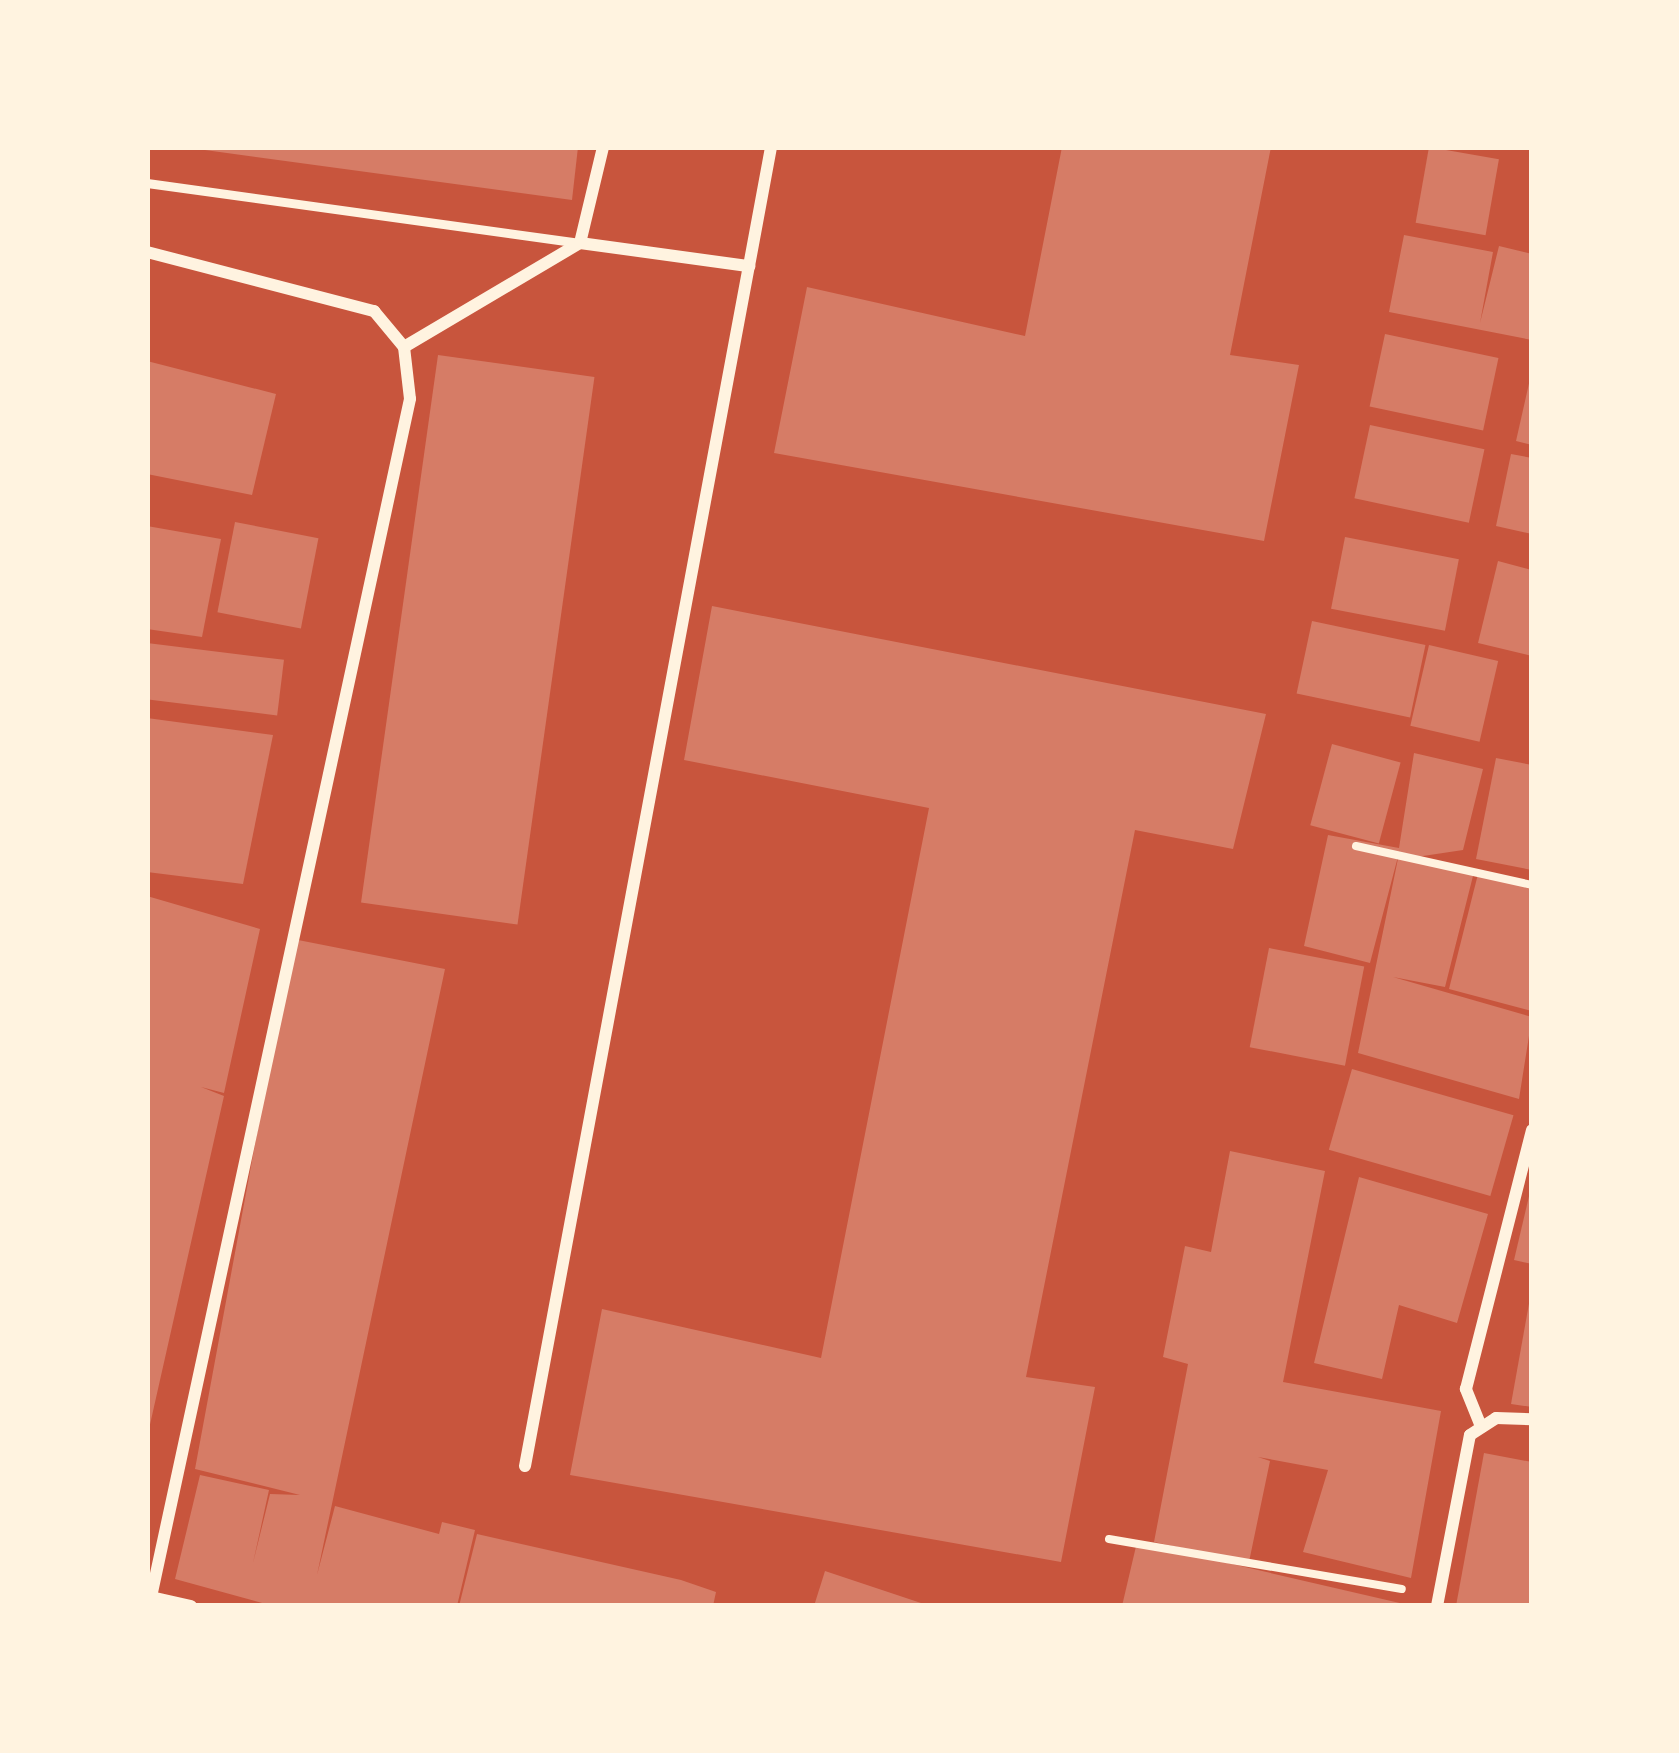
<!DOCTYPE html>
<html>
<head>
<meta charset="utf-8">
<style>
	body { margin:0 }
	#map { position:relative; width:1679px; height:1753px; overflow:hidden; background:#c8553d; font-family:Georgia,serif }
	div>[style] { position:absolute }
	.building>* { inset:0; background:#d67c66; transform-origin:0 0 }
	.path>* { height:8px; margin:-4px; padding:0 4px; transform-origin:4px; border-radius:4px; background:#fff3e0 }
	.service>* { height:9px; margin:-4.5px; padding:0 4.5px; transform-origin:4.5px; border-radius:4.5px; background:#fff3e0 }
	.minor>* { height:12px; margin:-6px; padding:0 6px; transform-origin:6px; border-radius:6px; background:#fff3e0 }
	span { translate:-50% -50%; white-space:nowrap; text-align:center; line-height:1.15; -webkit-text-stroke:9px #fff3e0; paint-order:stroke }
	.frame { position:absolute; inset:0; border:150px solid #fff3e0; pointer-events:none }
</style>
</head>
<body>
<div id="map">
	<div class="building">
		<i style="clip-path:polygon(183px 147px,578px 147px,572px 200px)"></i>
		<i style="clip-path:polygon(1062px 147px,1271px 147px,1230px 355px,1299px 365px,1264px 541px,774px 453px,807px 287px,1025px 336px)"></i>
		<i style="left:1429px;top:147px;width:71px;height:77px;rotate:10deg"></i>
		<i style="clip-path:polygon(1404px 235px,1493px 252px,1480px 323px,1499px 246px,1532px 254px,1532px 340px,1389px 312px)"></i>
		<i style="left:1385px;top:334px;width:116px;height:74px;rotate:12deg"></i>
		<i style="left:438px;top:355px;width:158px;height:553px;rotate:8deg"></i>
		<i style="clip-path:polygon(147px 361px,276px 394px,252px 495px,147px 474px)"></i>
		<i style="clip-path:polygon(1530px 379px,1532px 379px,1532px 445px,1516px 441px)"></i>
		<i style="left:1370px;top:425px;width:117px;height:75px;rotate:12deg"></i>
		<i style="clip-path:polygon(1511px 454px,1532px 458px,1532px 534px,1496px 526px)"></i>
		<i style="left:235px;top:522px;width:85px;height:92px;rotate:11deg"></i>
		<i style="clip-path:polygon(147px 526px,221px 539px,202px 637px,147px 629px)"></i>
		<i style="left:1345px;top:537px;width:116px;height:73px;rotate:11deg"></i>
		<i style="clip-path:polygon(1498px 561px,1532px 570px,1532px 656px,1478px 643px)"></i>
		<i style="clip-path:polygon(712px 606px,1266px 714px,1233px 849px,1135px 830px,1026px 1377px,1095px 1387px,1061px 1562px,570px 1475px,602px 1309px,821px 1358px,929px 808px,684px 760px)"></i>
		<i style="left:1312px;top:621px;width:116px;height:74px;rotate:12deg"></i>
		<i style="left:147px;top:643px;width:138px;height:56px;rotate:7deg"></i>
		<i style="left:1429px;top:645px;width:71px;height:83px;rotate:13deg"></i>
		<i style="clip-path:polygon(147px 718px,273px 735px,243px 884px,147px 872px)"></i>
		<i style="left:1332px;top:744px;width:71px;height:84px;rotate:15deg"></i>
		<i style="clip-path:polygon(1414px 753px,1483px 769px,1463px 850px,1403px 859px,1474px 872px,1445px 987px,1393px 977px,1532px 1017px,1519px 1099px,1358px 1053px,1400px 849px,1370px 963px,1304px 946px,1328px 835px,1399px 848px)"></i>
		<i style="clip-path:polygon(1496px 758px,1532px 765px,1532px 870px,1476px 859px)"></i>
		<i style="clip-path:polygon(1478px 874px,1532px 888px,1532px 1011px,1449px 989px)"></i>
		<i style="clip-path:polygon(147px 896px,260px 929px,224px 1093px,201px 1087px,224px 1096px,149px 1429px)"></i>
		<i style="clip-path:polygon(293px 939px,445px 969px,317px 1575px,335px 1506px,439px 1534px,442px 1522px,475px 1530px,457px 1606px,273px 1606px,175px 1579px,200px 1475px,269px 1490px,253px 1563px,270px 1494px,300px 1495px,195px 1469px)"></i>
		<i style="left:1269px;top:948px;width:97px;height:101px;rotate:11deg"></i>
		<i style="left:1352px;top:1069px;width:168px;height:84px;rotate:16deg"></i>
		<i style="clip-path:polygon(1230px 1151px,1325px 1171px,1283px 1382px,1441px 1411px,1411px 1578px,1303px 1552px,1328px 1470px,1258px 1457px,1270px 1461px,1249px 1562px,1154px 1542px,1188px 1364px,1163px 1357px,1185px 1246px,1211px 1252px)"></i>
		<i style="clip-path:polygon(1359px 1177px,1488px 1214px,1457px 1323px,1399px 1305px,1382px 1379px,1314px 1363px)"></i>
		<i style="clip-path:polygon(1530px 1192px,1532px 1192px,1532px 1264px,1514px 1260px)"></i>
		<i style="clip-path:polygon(1530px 1298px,1532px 1298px,1532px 1407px,1511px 1404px)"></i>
		<i style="clip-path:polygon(1484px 1453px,1532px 1462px,1532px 1606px,1456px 1606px)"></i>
		<i style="clip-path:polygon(477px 1534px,681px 1580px,716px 1592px,713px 1606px,459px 1606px)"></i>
		<i style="clip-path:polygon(1137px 1542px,1404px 1604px,1404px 1606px,1122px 1606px)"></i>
		<i style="clip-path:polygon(825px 1571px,927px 1605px,927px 1606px,814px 1606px)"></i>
	</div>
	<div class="path">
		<i style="left:1356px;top:846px;width:180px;rotate:12.5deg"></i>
		<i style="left:1109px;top:1539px;width:297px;rotate:9.7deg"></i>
	</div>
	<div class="service">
		<i style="left:147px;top:183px;width:437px;rotate:7.9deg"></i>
	</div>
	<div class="minor">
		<i style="left:580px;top:243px;width:171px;rotate:7.8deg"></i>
		<i style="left:749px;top:266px;width:121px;rotate:-79.5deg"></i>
		<i style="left:147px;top:252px;width:235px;rotate:14.6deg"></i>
		<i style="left:374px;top:311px;width:47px;rotate:50.2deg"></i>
		<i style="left:404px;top:347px;width:52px;rotate:83.4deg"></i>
		<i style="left:410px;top:399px;width:1235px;rotate:102.2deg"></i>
		<i style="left:404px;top:347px;width:204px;rotate:-30.6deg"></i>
		<i style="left:580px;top:243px;width:99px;rotate:-76.5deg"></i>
		<i style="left:1480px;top:1424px;width:38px;rotate:-112deg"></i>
		<i style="left:1466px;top:1389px;width:267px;rotate:-75.7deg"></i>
		<i style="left:525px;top:1466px;width:1221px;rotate:-79.43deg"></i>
		<i style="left:151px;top:1597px;width:41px;rotate:12.7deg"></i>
		<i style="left:1437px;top:1606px;width:174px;rotate:-79.1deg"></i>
		<i style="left:1470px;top:1435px;width:31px;rotate:-33deg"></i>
		<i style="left:1496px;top:1418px;width:36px;rotate:2deg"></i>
	</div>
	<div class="frame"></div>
</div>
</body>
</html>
